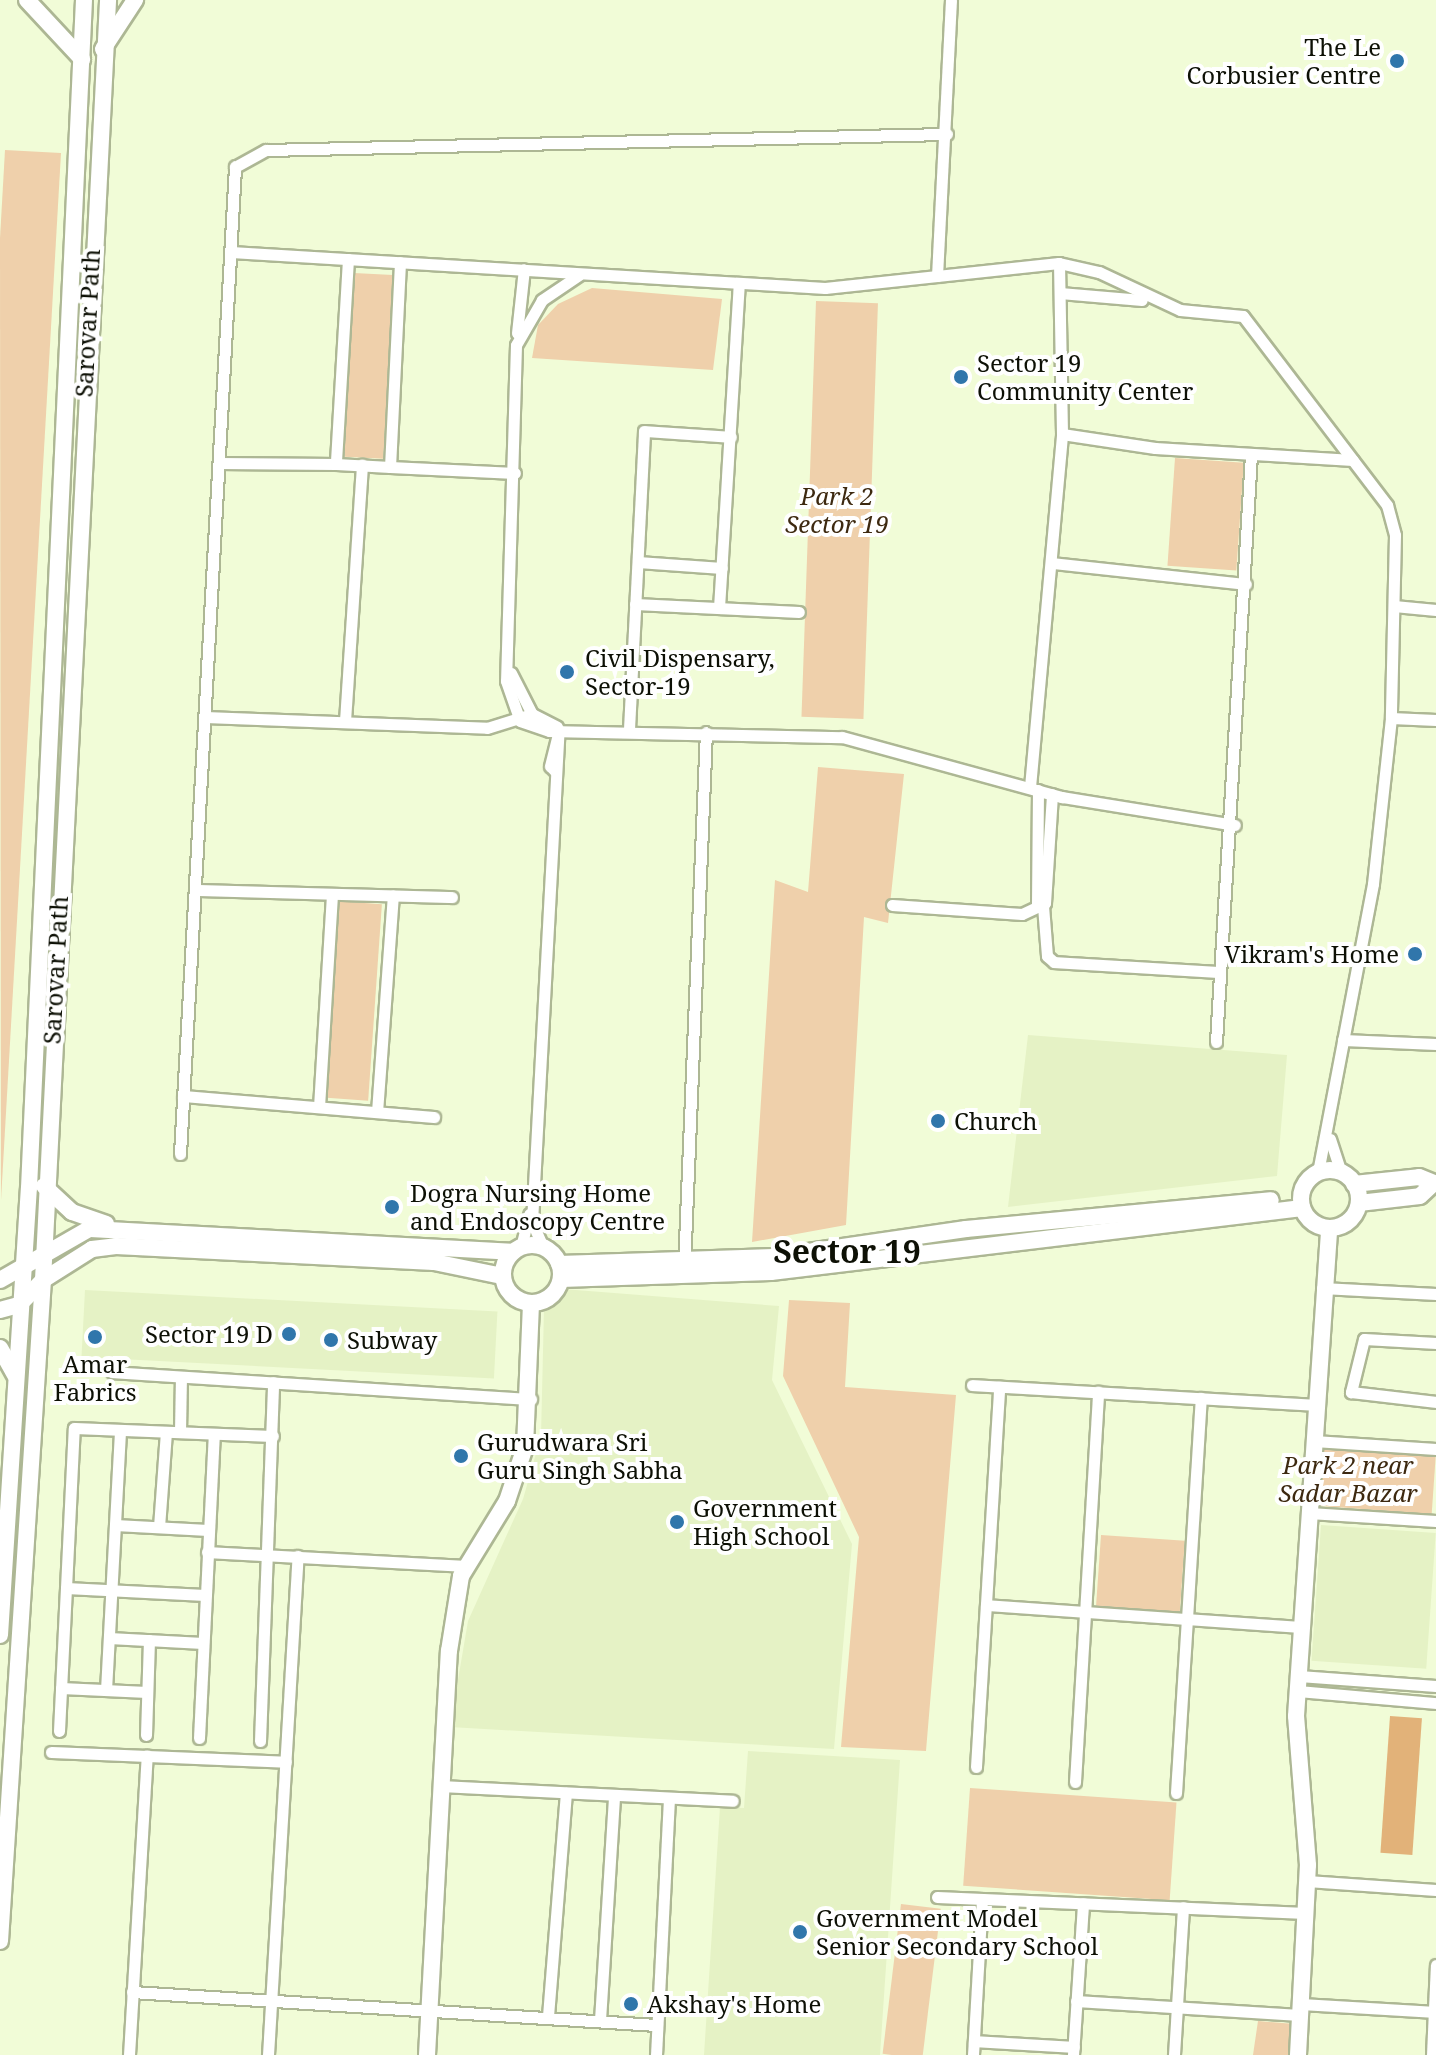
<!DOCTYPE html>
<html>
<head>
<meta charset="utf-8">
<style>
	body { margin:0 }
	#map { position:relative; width:1436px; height:2055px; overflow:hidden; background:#f1fcd7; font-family:"Noto Serif",serif }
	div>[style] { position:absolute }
	.built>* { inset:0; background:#e5f2c5; transform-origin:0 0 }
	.green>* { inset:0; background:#efd0ab; transform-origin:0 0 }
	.forest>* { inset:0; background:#e2b279; transform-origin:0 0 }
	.roads { filter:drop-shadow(2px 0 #adb794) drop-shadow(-2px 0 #adb794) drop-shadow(0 2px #adb794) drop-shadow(0 -2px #adb794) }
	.street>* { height:11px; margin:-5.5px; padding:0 5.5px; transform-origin:5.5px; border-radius:5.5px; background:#fff }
	.secondary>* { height:16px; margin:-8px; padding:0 8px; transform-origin:8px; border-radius:8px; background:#fff }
	.secondary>.ring { margin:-8px; padding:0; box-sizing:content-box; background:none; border:16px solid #fff; border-radius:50% }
	.dots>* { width:22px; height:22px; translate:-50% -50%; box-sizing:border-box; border:4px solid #fff; border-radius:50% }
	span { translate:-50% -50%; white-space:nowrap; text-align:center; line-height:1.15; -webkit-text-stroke:8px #fff; paint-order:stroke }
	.poi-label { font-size:24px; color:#0d1005 }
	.right { translate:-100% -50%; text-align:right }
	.left { translate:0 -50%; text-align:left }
	.street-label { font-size:24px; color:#0d1005 }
	.park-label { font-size:24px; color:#3d2910; font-style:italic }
	.district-label { font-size:32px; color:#0d1005; font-weight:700 }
</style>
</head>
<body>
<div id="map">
	<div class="built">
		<i style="clip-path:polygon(1028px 1035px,1287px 1055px,1277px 1176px,1008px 1207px)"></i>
		<i style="clip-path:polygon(563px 1289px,779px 1306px,772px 1380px,852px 1544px,834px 1749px,450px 1727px,468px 1621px,523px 1499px,541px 1436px,544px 1309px)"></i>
		<i style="left:85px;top:1290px;width:413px;height:67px;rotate:3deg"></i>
		<i style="left:1321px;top:1525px;width:115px;height:136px;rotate:4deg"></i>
		<i style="clip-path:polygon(748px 1751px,900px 1760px,880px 2055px,704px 2055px,720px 1807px,744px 1808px)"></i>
	</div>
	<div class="green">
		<i style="clip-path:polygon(5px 150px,61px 153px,1px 1200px,0 238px)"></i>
		<i style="left:354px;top:273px;width:39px;height:184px;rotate:3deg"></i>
		<i style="clip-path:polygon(592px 288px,722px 299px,713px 370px,532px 358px,538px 325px,558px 304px)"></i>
		<i style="left:816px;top:301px;width:62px;height:416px;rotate:2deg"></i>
		<i style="left:1175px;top:458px;width:69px;height:108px;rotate:4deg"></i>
		<i style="clip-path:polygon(818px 767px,904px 774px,888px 923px,864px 917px,846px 1225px,752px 1242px,775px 880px,808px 892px)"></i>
		<i style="left:337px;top:901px;width:45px;height:197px;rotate:4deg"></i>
		<i style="clip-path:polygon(789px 1300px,850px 1303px,845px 1387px,956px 1395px,926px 1751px,841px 1747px,859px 1537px,783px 1376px)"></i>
		<i style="left:1321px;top:1448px;width:115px;height:58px;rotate:4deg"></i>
		<i style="left:1101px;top:1535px;width:84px;height:71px;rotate:4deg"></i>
		<i style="left:970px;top:1788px;width:207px;height:98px;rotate:4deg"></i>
		<i style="left:901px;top:1904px;width:40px;height:151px;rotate:7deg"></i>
		<i style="clip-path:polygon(1258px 2021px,1295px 2024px,1292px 2055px,1253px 2055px)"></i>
	</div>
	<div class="forest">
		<i style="left:1390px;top:1716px;width:32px;height:137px;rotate:4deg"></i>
	</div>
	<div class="roads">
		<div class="street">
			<i style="left:231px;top:252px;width:595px;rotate:3.47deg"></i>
			<i style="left:825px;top:288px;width:235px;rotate:-6.1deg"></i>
			<i style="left:1059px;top:263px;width:41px;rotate:12.7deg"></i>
			<i style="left:1099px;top:272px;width:89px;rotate:25.1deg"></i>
			<i style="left:1180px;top:310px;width:63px;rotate:5.4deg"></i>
			<i style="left:1243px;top:316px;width:238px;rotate:52.7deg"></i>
			<i style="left:1387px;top:505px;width:31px;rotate:75deg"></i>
			<i style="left:1395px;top:535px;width:183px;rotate:91.3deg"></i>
			<i style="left:1391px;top:718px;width:167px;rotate:96.2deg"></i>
			<i style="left:1373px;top:884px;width:293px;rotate:100.8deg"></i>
			<i style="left:348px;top:259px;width:205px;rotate:93.4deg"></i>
			<i style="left:336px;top:464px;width:54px;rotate:3.2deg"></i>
			<i style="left:390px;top:467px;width:205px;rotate:-87.2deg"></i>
			<i style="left:579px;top:275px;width:45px;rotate:146deg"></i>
			<i style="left:542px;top:300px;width:52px;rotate:120deg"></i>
			<i style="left:516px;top:345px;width:336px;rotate:91.7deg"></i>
			<i style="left:506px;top:681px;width:42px;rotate:70.7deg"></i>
			<i style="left:520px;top:721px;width:31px;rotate:19deg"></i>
			<i style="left:549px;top:731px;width:293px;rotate:1.2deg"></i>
			<i style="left:842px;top:737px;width:228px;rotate:15.3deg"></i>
			<i style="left:1062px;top:797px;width:175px;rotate:9.2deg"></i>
			<i style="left:937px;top:276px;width:276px;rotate:-87.1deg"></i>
			<i style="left:1060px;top:293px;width:82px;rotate:4.9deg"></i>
			<i style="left:517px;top:333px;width:64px;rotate:-83.8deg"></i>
			<i style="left:1062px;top:434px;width:94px;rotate:8.6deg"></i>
			<i style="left:1155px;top:448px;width:198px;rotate:3.5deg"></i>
			<i style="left:219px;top:463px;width:117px;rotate:0.5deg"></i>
			<i style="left:390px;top:467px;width:125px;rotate:2.7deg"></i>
			<i style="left:638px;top:562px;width:84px;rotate:4.1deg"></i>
			<i style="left:1052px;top:563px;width:195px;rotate:6.2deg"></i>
			<i style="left:635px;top:604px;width:164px;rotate:2.8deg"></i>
			<i style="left:1394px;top:606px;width:42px;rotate:5.4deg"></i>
			<i style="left:719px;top:608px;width:325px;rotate:-86.5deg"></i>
			<i style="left:511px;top:673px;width:46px;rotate:62.9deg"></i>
			<i style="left:532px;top:714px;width:28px;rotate:27deg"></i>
			<i style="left:205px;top:717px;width:282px;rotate:2.2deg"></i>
			<i style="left:487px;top:728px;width:47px;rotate:-17.3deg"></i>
			<i style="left:1391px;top:718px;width:45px;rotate:2.5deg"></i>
			<i style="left:345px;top:721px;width:257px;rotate:-86.2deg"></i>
			<i style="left:629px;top:729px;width:298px;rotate:-87.1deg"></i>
			<i style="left:644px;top:431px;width:87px;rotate:3.9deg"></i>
			<i style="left:556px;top:772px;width:8px;rotate:-135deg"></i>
			<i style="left:550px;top:766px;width:37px;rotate:-76deg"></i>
			<i style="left:1030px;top:787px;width:354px;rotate:-84.8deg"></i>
			<i style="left:1062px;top:434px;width:171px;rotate:-91deg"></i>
			<i style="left:1038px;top:790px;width:117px;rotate:90.5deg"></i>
			<i style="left:1037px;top:907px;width:9px;rotate:-27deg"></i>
			<i style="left:1045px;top:903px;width:109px;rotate:-86.3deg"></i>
			<i style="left:195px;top:890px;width:257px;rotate:1.6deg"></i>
			<i style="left:892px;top:905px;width:130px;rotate:4deg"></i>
			<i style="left:1022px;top:914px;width:17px;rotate:-25deg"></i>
			<i style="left:1043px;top:906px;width:50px;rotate:85.4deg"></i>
			<i style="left:1047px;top:956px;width:9px;rotate:41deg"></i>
			<i style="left:1054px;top:962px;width:163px;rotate:3.5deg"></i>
			<i style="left:1343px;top:1040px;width:93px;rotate:2.5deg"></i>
			<i style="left:1216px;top:1042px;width:588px;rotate:-86.59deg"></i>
			<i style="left:183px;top:1096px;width:252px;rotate:4.8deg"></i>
			<i style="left:319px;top:1107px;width:213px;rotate:-86.5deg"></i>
			<i style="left:377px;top:1112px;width:217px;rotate:-85.8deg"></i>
			<i style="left:1330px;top:1139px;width:35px;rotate:72deg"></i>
			<i style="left:180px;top:1154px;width:989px;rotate:-86.81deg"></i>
			<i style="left:235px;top:167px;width:35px;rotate:-29deg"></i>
			<i style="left:266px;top:150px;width:681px;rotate:-1.35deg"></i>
			<i style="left:521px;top:1247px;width:34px;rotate:-76deg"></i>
			<i style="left:543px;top:1247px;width:27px;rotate:-114deg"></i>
			<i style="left:532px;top:1222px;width:488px;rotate:-86.9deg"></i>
			<i style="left:684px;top:1267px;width:535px;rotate:-87.65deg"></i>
			<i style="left:1322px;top:1288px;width:114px;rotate:3deg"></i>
			<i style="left:1436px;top:1343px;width:72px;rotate:-176.8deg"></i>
			<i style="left:1364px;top:1339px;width:55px;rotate:103.8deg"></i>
			<i style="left:1351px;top:1392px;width:86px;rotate:6.7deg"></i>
			<i style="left:112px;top:1372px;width:420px;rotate:3.7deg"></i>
			<i style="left:972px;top:1385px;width:345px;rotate:3.3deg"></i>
			<i style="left:180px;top:1432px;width:55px;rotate:-89deg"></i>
			<i style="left:1314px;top:1441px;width:122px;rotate:3.8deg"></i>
			<i style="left:1309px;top:1513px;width:127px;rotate:3.6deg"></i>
			<i style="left:115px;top:1525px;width:93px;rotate:3.1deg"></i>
			<i style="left:159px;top:1527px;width:95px;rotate:-85.8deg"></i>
			<i style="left:207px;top:1552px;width:259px;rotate:3.1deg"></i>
			<i style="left:66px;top:1588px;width:139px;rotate:2.9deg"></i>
			<i style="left:986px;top:1605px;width:317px;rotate:4deg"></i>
			<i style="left:109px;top:1638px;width:94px;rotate:3deg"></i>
			<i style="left:1299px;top:1676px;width:137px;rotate:4.2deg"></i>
			<i style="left:61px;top:1688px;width:86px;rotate:2.7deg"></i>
			<i style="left:106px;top:1690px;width:260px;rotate:-86.9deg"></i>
			<i style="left:1298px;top:1691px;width:139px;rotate:5deg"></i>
			<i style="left:59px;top:1731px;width:303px;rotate:-87.2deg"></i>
			<i style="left:74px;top:1428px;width:199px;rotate:2.3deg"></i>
			<i style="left:146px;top:1735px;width:95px;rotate:-88.2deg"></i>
			<i style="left:199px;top:1738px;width:304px;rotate:-87.2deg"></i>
			<i style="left:260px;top:1741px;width:359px;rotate:-87.9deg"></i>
			<i style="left:51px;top:1752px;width:235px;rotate:2.4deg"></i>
			<i style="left:976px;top:1767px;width:381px;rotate:-86.5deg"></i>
			<i style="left:1075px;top:1782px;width:391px;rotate:-86.6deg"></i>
			<i style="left:441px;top:1786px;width:292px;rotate:2.9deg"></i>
			<i style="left:1176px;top:1793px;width:396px;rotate:-86.4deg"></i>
			<i style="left:1307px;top:1881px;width:129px;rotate:4deg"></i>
			<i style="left:937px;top:1897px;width:369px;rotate:2.5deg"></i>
			<i style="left:132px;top:1992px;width:526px;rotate:3.6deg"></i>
			<i style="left:1076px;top:2001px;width:224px;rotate:3.6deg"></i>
			<i style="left:1301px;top:2004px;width:135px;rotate:3.4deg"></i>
			<i style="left:548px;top:2016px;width:224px;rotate:-85.4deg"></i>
			<i style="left:600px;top:2020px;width:225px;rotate:-86.4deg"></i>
			<i style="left:974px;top:2041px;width:100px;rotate:3.4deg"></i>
			<i style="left:129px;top:2055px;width:300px;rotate:-86.6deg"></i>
			<i style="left:268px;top:2055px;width:500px;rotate:-86.6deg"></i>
			<i style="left:656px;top:2055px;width:257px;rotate:-87.1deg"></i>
			<i style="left:973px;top:2055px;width:156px;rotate:-86.7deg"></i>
			<i style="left:1073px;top:2055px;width:152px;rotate:-86.2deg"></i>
			<i style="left:1174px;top:2055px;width:148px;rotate:-86.5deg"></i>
			<i style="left:1432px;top:2055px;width:90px;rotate:-87.5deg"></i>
		</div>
		<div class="secondary">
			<i style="left:27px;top:0;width:81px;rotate:47deg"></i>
			<i style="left:103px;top:49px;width:59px;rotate:-56.9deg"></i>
			<i class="ring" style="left:1301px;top:1170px;width:42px;height:42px"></i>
			<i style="left:1354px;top:1184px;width:65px;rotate:-6.1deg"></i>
			<i style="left:1419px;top:1177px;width:18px;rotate:22deg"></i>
			<i style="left:44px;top:1186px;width:38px;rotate:43deg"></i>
			<i style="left:72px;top:1212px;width:36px;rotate:19deg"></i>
			<i style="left:1359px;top:1203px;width:61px;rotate:-6.5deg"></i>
			<i style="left:1420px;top:1196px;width:18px;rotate:-43deg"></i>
			<i class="ring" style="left:503px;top:1245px;width:42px;height:42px"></i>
			<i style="left:559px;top:1264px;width:215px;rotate:-1.9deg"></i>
			<i style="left:774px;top:1257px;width:194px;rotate:-8.3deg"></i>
			<i style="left:966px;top:1229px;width:306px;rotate:-5.4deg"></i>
			<i style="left:561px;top:1279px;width:210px;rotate:-1.9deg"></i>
			<i style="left:771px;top:1272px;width:535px;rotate:-6.87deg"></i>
			<i style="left:0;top:1280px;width:103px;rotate:-29.8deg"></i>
			<i style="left:89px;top:1229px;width:424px;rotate:3.1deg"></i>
			<i style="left:0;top:1310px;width:20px;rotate:-15deg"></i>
			<i style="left:19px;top:1305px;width:35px;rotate:-46deg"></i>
			<i style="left:43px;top:1280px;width:58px;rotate:-32.3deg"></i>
			<i style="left:92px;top:1249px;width:24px;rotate:-7deg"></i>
			<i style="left:116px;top:1246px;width:318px;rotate:2.9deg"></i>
			<i style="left:434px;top:1262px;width:69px;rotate:11.6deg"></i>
			<i style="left:0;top:1348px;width:31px;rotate:61deg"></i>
			<i style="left:0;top:1635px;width:448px;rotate:-86.3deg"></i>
			<i style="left:29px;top:1188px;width:1189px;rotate:-87.35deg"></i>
			<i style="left:0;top:1941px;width:662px;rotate:-86.28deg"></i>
			<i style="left:43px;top:1280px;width:1282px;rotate:-87.09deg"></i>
			<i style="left:427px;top:2055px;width:405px;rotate:-86.9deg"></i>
			<i style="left:449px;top:1651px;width:76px;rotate:-80.9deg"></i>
			<i style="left:461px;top:1576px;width:88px;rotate:-58.5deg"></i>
			<i style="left:507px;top:1501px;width:57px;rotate:-71.6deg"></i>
			<i style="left:525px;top:1447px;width:143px;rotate:-87.6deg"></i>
			<i style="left:1298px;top:2055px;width:190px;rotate:-87deg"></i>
			<i style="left:1308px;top:1865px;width:149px;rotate:-94.6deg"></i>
			<i style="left:1296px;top:1716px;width:489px;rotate:-86.1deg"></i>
		</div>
	</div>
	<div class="dots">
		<i style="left:1397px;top:61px;background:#3076ab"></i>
		<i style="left:961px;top:377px;background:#3076ab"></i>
		<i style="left:567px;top:672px;background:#3076ab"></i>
		<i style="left:1415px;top:954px;background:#3076ab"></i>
		<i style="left:938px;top:1121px;background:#3076ab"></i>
		<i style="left:392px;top:1207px;background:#3076ab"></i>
		<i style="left:289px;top:1334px;background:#3076ab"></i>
		<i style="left:95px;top:1337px;background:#3076ab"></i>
		<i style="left:331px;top:1340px;background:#3076ab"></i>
		<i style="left:461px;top:1456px;background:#3076ab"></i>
		<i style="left:677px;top:1522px;background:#3076ab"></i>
		<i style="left:800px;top:1932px;background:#3076ab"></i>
		<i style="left:631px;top:2004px;background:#3076ab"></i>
	</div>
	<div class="poi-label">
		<span class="right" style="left:1381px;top:61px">The Le<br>Corbusier Centre</span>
		<span class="left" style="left:977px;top:377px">Sector 19<br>Community Center</span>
		<span class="left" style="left:585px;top:672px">Civil Dispensary,<br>Sector-19</span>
		<span class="right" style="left:1399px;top:954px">Vikram's Home</span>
		<span class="left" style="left:954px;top:1121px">Church</span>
		<span class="left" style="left:410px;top:1207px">Dogra Nursing Home<br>and Endoscopy Centre</span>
		<span class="right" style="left:273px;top:1334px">Sector 19 D</span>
		<span class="left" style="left:347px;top:1340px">Subway</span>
		<span style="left:95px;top:1378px">Amar<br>Fabrics</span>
		<span class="left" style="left:477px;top:1456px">Gurudwara Sri<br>Guru Singh Sabha</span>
		<span class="left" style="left:693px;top:1522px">Government<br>High School</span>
		<span class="left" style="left:816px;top:1932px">Government Model<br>Senior Secondary School</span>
		<span class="left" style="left:647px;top:2004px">Akshay's Home</span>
	</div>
	<div class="street-label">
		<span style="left:87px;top:323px;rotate:-87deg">Sarovar Path</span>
		<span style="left:55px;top:970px;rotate:-87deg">Sarovar Path</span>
	</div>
	<div class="park-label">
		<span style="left:837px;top:510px">Park 2<br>Sector 19</span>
		<span style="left:1348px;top:1479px">Park 2 near<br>Sadar Bazar</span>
	</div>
	<div class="district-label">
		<span style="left:847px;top:1251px">Sector 19</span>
	</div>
</div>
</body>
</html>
